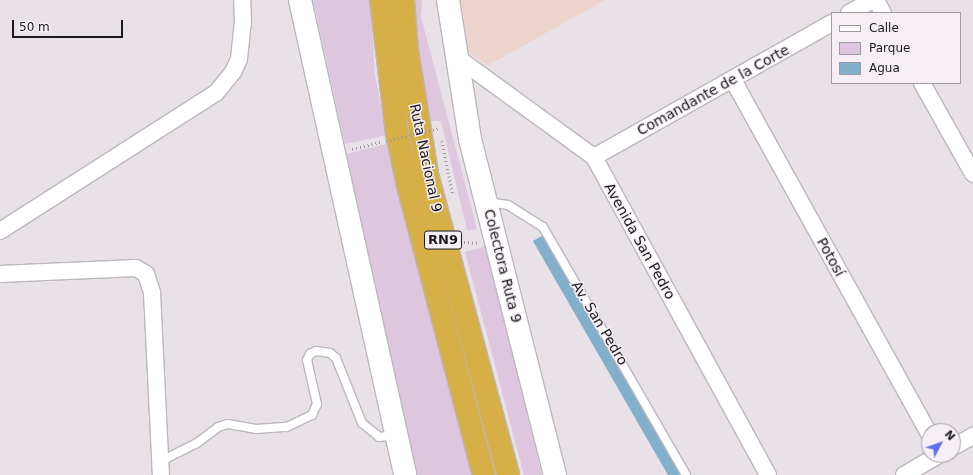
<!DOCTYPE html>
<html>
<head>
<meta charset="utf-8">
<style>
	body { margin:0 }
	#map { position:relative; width:973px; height:475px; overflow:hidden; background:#e8e2e8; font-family:"DejaVu Sans",sans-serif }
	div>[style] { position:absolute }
	.industrial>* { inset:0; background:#edd4cd }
	.green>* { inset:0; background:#dec6df }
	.water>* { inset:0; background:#82afcb; transform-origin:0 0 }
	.path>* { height:2.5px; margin-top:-1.25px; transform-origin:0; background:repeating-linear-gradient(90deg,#9b979b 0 1px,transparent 0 4px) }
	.roads { filter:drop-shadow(1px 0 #bcb7bd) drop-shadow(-1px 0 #bcb7bd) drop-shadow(0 1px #bcb7bd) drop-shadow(0 -1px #bcb7bd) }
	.lane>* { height:8px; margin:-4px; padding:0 4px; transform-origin:4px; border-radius:4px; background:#fff }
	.street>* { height:16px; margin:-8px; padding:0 8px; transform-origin:8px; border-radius:8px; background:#fff }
	.secondary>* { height:22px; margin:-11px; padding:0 11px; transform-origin:11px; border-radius:11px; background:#fff }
	.highway>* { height:22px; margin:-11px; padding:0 11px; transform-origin:11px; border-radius:11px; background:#d6b047 }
	.path-bridge>* { height:2.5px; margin-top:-1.25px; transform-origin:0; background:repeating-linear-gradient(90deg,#9b979b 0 1px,transparent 0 4px) }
	span { translate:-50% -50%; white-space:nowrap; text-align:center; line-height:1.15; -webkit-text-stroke:3px #f5eff5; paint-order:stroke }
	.shield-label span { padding:1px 3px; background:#f5eff5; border:1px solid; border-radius:3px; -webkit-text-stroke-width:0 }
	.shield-label { font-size:13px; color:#1c1a1c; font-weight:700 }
	.street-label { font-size:14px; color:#1c1a1c }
	.legend { position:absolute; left:831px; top:12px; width:130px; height:72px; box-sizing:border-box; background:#f5eff5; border:1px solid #9e9a9e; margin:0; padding:5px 7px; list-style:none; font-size:12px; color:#1c1a1c }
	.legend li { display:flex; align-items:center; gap:8px; height:20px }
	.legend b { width:20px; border:1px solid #9e9a9e }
	.north { position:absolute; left:921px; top:423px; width:40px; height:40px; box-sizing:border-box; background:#f5eff5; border:1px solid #9e9a9e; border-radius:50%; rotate:49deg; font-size:11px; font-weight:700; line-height:16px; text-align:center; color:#1c1a1c }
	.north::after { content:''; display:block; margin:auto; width:14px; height:18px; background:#646fe7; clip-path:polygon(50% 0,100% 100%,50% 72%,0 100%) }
	.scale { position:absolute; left:12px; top:20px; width:111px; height:18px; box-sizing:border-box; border:2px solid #1c1a1c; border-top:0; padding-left:5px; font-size:12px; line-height:14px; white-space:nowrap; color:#1c1a1c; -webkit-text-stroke:3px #f5eff5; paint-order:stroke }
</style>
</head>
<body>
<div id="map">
	<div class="industrial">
		<i style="clip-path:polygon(460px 0,605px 0,487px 66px,460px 45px)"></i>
	</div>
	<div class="green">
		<i style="clip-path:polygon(313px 0,370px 0,375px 76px,387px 135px,345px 144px)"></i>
		<i style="clip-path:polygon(412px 0,422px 0,421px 17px,477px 229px,467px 230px,441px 121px,428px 121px,420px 77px)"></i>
		<i style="clip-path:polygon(390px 143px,421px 282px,474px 475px,414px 475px,346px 154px)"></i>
		<i style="clip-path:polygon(486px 246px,517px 373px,542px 475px,524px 475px,465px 252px)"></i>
	</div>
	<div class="water">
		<i style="left:545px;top:234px;width:278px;height:14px;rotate:60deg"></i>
	</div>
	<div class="path">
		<i style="left:442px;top:141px;width:55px;rotate:78.5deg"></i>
		<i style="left:352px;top:149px;width:29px;rotate:-14deg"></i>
		<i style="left:464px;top:242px;width:15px;rotate:4deg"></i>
	</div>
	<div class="roads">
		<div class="lane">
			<i style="left:487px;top:202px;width:21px;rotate:8deg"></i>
			<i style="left:508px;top:205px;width:41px;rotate:32.2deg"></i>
			<i style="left:543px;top:227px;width:286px;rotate:60deg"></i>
			<i style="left:161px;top:461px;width:40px;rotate:-26.6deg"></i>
			<i style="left:197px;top:443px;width:26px;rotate:-37deg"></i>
			<i style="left:218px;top:427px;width:10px;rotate:-17deg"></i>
			<i style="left:228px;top:424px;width:28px;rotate:10deg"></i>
			<i style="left:256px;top:429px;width:31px;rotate:-4deg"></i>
			<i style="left:287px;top:427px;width:28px;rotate:-26deg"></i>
			<i style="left:312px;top:415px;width:12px;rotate:-66deg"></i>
			<i style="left:317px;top:404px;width:45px;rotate:-102.8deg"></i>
			<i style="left:307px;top:360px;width:7px;rotate:-63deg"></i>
			<i style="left:310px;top:354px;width:7px;rotate:-27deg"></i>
			<i style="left:316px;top:351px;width:14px;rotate:8deg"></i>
			<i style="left:330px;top:353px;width:8px;rotate:40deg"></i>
			<i style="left:336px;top:358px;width:70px;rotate:68.2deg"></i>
			<i style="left:362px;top:423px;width:22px;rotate:39deg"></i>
			<i style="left:379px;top:437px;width:16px;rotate:-7deg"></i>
		</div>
		<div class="street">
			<i style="left:876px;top:0;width:15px;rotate:62deg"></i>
			<i style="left:849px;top:13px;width:26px;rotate:-29deg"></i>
			<i style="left:455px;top:56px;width:172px;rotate:36deg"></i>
			<i style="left:594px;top:157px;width:362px;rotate:61.3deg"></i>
			<i style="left:733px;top:80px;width:405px;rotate:61deg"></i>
			<i style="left:922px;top:83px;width:104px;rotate:60.7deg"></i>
			<i style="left:594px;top:157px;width:273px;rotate:-29.4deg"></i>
			<i style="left:0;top:231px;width:256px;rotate:-32.6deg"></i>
			<i style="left:216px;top:93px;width:27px;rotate:-51deg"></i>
			<i style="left:233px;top:72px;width:14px;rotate:-65deg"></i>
			<i style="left:239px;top:59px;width:36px;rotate:-84deg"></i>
			<i style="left:243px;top:23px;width:23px;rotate:-92deg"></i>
			<i style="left:0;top:274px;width:136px;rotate:-2.5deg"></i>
			<i style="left:136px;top:268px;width:12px;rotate:31deg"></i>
			<i style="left:146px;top:274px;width:20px;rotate:72deg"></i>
			<i style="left:152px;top:293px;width:182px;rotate:87.2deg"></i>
			<i style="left:953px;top:447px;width:23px;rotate:-29deg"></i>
			<i style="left:904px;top:475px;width:39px;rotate:-30deg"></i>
		</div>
		<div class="secondary">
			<i style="left:300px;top:0;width:486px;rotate:77.5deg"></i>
			<i style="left:448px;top:0;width:141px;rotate:81deg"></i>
			<i style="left:470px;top:139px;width:347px;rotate:75.8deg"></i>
		</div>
		<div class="highway">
			<i style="left:381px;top:0;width:135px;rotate:83.2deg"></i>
			<i style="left:397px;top:134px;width:53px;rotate:78.1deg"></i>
			<i style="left:408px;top:186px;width:299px;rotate:75.3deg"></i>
			<i style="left:403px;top:0;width:50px;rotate:85.4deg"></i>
			<i style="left:407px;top:50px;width:126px;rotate:80.8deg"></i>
			<i style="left:427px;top:174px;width:312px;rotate:74.9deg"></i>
		</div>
	</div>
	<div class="path-bridge">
		<i style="left:386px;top:141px;width:55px;rotate:-13.8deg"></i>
	</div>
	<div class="shield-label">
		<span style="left:443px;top:240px">RN9</span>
	</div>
	<div class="street-label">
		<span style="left:713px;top:90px;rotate:-29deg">Comandante de la Corte</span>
		<span style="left:426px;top:158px;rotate:78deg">Ruta Nacional 9</span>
		<span style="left:640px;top:241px;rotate:61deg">Avenida San Pedro</span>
		<span style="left:831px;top:257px;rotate:61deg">Potosí</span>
		<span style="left:503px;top:266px;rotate:76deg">Colectora Ruta 9</span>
		<span style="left:600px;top:323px;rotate:59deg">Av. San Pedro</span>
	</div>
	<ul class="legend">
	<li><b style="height:5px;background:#fff"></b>Calle</li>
	<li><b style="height:11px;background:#dec6df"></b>Parque</li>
	<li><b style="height:11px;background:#82afcb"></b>Agua</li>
	</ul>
	<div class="north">N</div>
	<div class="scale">50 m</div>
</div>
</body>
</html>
